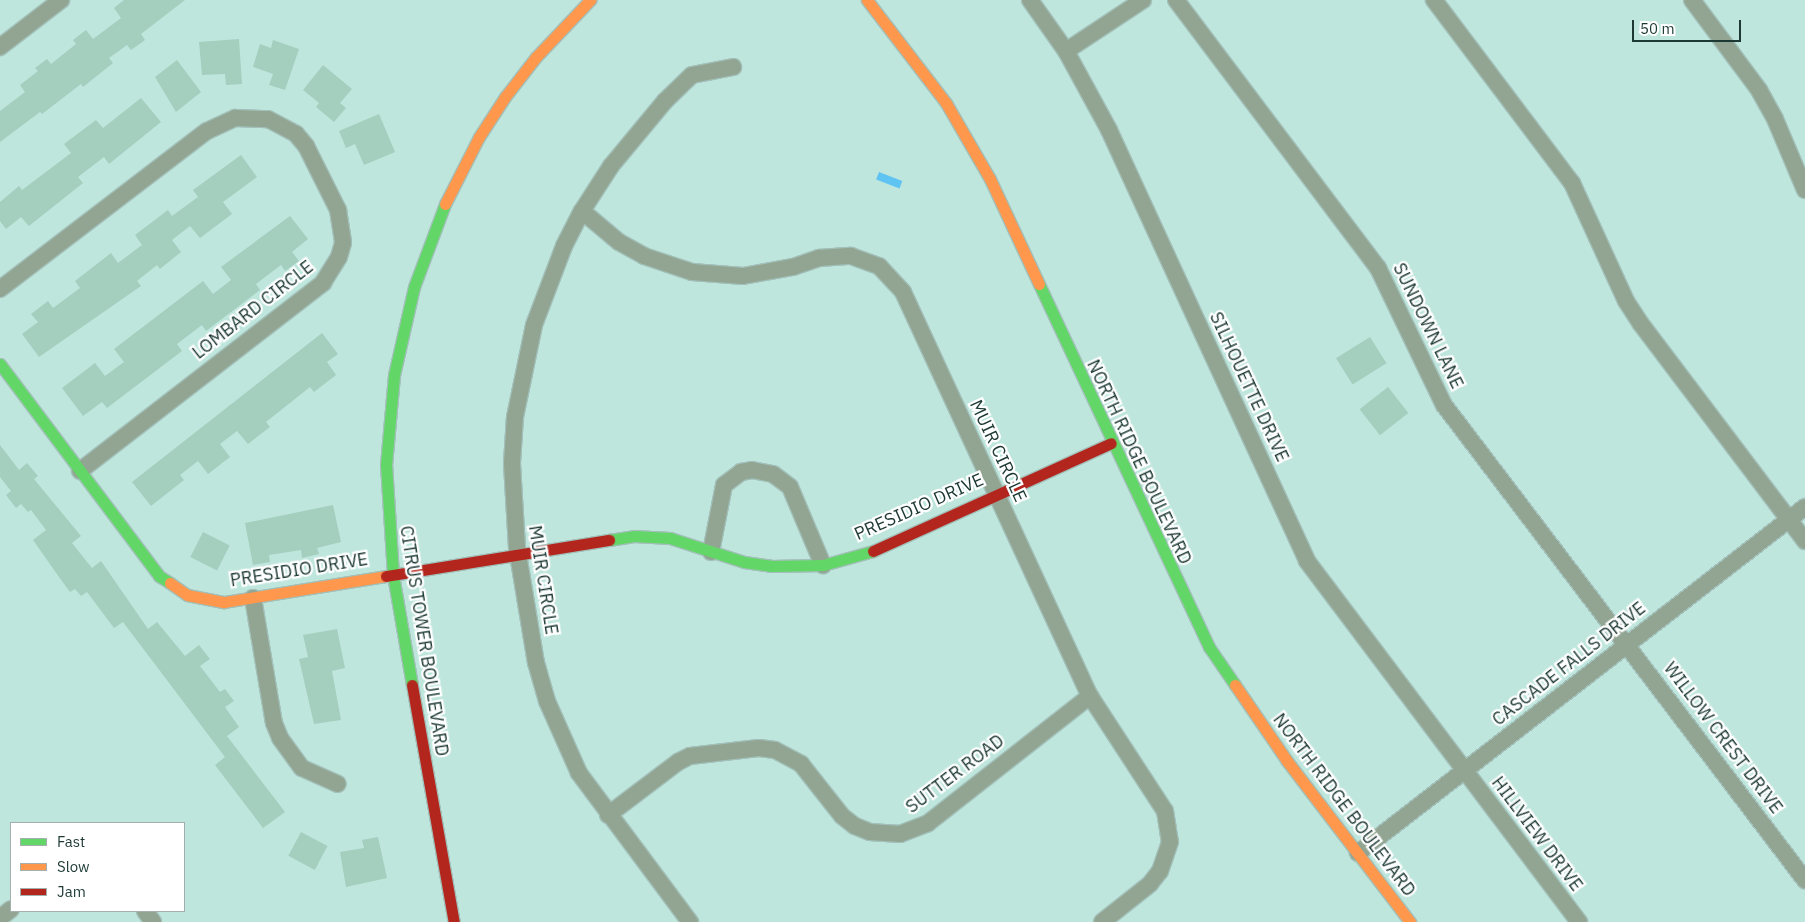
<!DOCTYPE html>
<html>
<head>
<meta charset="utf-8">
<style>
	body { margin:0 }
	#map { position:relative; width:1805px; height:922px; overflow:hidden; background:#bfe6dd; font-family:"IBM Plex Sans",sans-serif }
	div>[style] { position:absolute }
	.water>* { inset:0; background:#60c4f2; transform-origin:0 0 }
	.building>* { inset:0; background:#a4cebe; transform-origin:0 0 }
	.roads { filter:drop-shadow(1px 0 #a2c0b9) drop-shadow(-1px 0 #a2c0b9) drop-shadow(0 1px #a2c0b9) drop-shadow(0 -1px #a2c0b9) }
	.street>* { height:16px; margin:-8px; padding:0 8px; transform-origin:8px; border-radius:8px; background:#92a592 }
	.fast>* { height:11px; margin:-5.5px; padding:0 5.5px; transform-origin:5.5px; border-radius:5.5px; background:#63d668 }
	.slow>* { height:11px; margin:-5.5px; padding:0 5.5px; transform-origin:5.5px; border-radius:5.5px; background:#ff974d }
	.jam>* { height:11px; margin:-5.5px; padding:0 5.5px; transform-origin:5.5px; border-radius:5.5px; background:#b3261e }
	span { translate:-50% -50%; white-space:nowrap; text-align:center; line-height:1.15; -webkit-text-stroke:4.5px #fff; paint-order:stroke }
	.street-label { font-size:18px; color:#1c3933 }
	.legend { position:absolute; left:10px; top:822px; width:175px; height:90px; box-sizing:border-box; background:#fff; border:1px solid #a4b0ad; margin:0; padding:6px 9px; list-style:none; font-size:15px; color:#1c3933 }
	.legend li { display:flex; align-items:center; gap:10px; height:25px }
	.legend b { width:25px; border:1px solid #a4b0ad }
	.scale { position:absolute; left:1632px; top:20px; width:109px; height:22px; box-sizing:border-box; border:2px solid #1c3933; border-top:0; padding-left:6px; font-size:15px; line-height:18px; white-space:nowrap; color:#1c3933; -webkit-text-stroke:4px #fff; paint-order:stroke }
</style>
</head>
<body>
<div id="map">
	<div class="water">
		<i style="left:879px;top:172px;width:25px;height:8px;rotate:21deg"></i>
	</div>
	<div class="building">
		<i style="clip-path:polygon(124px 0,185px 0,141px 34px,145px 40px,131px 50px,127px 45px,109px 58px,113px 63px,83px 87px,81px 84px,42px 114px,40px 112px,0 142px,0 111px,25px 92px,20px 85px,38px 71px,35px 68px,47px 59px,51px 64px,76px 44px,73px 40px,86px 30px,93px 39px,121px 18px,114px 8px)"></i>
		<i style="clip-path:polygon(239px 39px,242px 84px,226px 85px,225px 74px,202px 75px,199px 42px)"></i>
		<i style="clip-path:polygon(273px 40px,299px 49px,285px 90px,269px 85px,273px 74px,253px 67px,260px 44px,271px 48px)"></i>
		<i style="clip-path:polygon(177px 60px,201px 92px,176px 112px,155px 77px)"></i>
		<i style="clip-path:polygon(323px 65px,352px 89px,340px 103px,346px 108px,334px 122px,316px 107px,319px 103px,303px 90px)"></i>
		<i style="clip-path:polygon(141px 98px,161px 122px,109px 164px,104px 157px,78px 177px,83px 183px,29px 226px,21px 217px,6px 229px,0 221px,0 202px,19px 186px,22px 190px,71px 153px,64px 144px,96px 120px,103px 128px)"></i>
		<i style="clip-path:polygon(379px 114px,395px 152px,364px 165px,355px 144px,346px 148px,339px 131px)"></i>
		<i style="clip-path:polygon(241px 155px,257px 177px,223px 202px,232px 214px,200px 238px,190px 226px,172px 240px,181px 252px,160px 269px,157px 265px,137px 281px,141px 286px,39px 357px,22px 334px,38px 322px,31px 314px,48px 301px,53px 308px,80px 288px,75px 281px,111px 253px,118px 263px,142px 245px,135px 235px,168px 210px,172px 216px,198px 197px,193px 190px)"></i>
		<i style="clip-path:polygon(290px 216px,308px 239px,292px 252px,299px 261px,285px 271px,281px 265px,256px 284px,260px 290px,206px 331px,202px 325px,177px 344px,182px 351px,107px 408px,102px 402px,83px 416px,62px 388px,95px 363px,105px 376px,124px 362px,114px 349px,203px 281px,213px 294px,231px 280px,221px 267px)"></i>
		<i style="clip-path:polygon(322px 333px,338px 354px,327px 362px,336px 375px,314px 392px,310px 387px,266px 422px,270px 427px,248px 444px,237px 431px,220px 444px,230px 457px,208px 474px,198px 461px,180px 475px,184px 480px,151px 506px,132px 482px)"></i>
		<i style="left:1370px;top:337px;width:31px;height:40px;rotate:58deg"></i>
		<i style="left:1388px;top:387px;width:33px;height:36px;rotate:52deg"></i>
		<i style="clip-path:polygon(0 445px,19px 470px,27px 463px,38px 476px,34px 479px,81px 536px,72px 543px,92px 568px,101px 561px,148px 629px,157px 622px,185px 656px,199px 645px,210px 659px,200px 666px,220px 692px,225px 689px,234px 701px,225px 707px,239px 727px,227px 736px,285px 812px,263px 828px,215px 765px,225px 757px,123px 622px,114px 628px,87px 592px,81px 596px,75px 589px,70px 592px,59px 577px,33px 540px,46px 530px,31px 510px,28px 512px,21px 504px,16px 508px,6px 495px,11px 491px,0 477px)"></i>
		<i style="clip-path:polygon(333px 505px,341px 542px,317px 548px,319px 554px,302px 558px,301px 550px,269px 555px,270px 562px,253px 565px,245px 523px)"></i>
		<i style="left:203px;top:532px;width:30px;height:28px;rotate:27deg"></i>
		<i style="clip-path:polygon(337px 629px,345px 668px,332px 671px,341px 720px,314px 724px,299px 659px,308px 657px,303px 635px)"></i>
		<i style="left:301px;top:832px;width:30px;height:27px;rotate:28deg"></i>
		<i style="clip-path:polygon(378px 837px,387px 878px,346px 887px,340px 852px,364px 848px,362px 840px)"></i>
	</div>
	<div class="roads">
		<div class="street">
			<i style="left:1030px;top:0;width:62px;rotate:54.8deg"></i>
			<i style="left:1066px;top:51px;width:90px;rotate:61.4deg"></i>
			<i style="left:1109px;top:130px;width:474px;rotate:65.3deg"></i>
			<i style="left:1307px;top:561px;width:452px;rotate:53deg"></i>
			<i style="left:1176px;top:0;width:336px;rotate:53deg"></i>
			<i style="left:1378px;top:268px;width:152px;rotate:64.3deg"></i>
			<i style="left:1444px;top:405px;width:597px;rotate:52.77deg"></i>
			<i style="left:1434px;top:0;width:229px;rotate:53deg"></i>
			<i style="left:1572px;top:183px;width:130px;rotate:65.4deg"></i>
			<i style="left:1626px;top:301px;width:27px;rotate:57deg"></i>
			<i style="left:1641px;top:324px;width:272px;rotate:52.9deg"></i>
			<i style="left:1692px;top:0;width:112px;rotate:53.3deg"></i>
			<i style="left:1759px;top:90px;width:33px;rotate:61deg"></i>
			<i style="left:1775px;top:119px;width:77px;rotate:67.1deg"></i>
			<i style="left:0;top:47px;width:77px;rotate:-37.6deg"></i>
			<i style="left:1066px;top:51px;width:92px;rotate:-33.5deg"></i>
			<i style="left:582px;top:211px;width:48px;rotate:40deg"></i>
			<i style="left:619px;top:242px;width:29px;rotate:29deg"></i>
			<i style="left:644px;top:256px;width:51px;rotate:18.4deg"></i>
			<i style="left:692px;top:272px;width:51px;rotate:4.5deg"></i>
			<i style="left:743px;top:276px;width:51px;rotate:-10.2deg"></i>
			<i style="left:793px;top:267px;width:28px;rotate:-19deg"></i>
			<i style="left:819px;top:258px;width:32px;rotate:-4deg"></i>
			<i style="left:851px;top:256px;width:30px;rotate:20deg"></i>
			<i style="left:879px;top:266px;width:35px;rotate:47deg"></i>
			<i style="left:903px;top:292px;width:445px;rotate:65.2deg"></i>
			<i style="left:1090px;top:696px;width:137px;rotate:56.9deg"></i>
			<i style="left:1165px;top:811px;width:31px;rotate:81deg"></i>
			<i style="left:1170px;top:842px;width:31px;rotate:109deg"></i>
			<i style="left:1160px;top:871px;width:16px;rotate:128deg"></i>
			<i style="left:1150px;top:884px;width:61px;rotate:141.6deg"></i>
			<i style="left:0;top:289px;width:260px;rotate:-37.4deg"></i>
			<i style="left:207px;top:131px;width:31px;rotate:-25deg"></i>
			<i style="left:235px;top:118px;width:33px;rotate:2deg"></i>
			<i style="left:268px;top:119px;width:32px;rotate:28deg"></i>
			<i style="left:296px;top:134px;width:16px;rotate:50deg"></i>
			<i style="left:306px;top:146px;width:72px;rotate:63.4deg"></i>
			<i style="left:338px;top:210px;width:33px;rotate:81deg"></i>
			<i style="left:343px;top:243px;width:15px;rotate:106deg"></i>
			<i style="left:339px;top:257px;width:31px;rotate:122deg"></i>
			<i style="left:323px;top:283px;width:307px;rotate:142.3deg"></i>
			<i style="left:711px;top:552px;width:68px;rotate:-79deg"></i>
			<i style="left:724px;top:485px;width:21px;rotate:-37deg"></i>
			<i style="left:741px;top:472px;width:11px;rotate:-10deg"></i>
			<i style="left:752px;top:470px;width:21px;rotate:11deg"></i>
			<i style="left:773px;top:474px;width:21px;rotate:37deg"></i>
			<i style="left:790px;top:487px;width:85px;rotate:67.1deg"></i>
			<i style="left:253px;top:598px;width:127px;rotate:80.5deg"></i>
			<i style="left:274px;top:723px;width:16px;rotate:68deg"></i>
			<i style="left:280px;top:738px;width:37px;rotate:54deg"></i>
			<i style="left:302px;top:768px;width:39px;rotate:24deg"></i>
			<i style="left:608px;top:815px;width:88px;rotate:-37.1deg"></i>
			<i style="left:678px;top:762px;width:13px;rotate:-27deg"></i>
			<i style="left:690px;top:756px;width:69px;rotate:-6.6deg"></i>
			<i style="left:759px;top:748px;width:16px;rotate:7deg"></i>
			<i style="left:775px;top:750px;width:30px;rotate:28deg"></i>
			<i style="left:801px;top:764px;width:66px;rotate:51.7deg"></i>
			<i style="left:842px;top:816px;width:16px;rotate:38deg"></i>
			<i style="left:855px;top:826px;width:16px;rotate:22deg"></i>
			<i style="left:870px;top:832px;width:30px;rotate:4deg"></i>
			<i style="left:900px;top:834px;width:30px;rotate:-21deg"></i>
			<i style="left:928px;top:823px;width:206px;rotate:-38.1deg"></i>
			<i style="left:1358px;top:853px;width:565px;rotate:-37.74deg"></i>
			<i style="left:145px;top:911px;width:14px;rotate:54deg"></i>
			<i style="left:0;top:918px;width:14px;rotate:-39deg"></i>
			<i style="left:690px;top:922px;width:186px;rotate:-126.7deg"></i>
			<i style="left:579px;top:773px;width:79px;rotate:-114deg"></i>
			<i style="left:547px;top:701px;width:40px;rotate:-106deg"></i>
			<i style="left:536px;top:663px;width:117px;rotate:-99.4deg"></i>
			<i style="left:517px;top:548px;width:85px;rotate:-93.4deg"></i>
			<i style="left:512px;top:463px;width:46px;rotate:-86.3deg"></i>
			<i style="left:515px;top:417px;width:94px;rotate:-78.3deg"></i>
			<i style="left:534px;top:325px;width:85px;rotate:-69.2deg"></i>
			<i style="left:564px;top:246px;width:39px;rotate:-63deg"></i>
			<i style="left:582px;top:211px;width:54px;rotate:-57.2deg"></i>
			<i style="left:611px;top:166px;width:85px;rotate:-50.3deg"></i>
			<i style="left:665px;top:101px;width:37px;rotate:-44deg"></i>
			<i style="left:692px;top:75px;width:42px;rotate:-11deg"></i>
		</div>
		<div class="fast">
			<i style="left:1039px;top:284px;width:401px;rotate:64.9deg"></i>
			<i style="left:1209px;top:647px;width:46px;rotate:55.6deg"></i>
			<i style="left:0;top:364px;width:265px;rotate:53.1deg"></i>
			<i style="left:159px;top:576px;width:13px;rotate:32deg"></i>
			<i style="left:609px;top:540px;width:25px;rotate:-9deg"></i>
			<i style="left:634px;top:536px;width:36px;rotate:3deg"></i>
			<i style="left:670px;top:538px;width:78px;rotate:18deg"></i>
			<i style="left:744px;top:562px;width:27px;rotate:8deg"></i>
			<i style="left:771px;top:566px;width:52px;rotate:-1.1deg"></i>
			<i style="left:823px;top:565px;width:52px;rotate:-15.6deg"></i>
			<i style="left:412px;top:685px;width:112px;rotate:-99.8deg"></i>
			<i style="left:393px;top:575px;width:110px;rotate:-93.6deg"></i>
			<i style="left:386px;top:465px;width:90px;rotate:-84.9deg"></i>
			<i style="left:394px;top:375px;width:90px;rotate:-77.2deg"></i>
			<i style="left:414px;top:287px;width:89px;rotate:-69.5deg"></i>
		</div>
		<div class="slow">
			<i style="left:867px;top:0;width:130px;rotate:52.5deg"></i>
			<i style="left:946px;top:103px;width:88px;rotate:59.9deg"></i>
			<i style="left:990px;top:179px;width:116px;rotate:65deg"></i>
			<i style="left:445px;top:204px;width:75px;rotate:-63.1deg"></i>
			<i style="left:479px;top:137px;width:48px;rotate:-57deg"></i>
			<i style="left:505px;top:97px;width:51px;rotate:-52.2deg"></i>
			<i style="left:536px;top:57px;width:79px;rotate:-46.5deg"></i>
			<i style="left:170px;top:583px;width:21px;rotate:35deg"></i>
			<i style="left:187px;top:595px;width:38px;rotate:11deg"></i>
			<i style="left:224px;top:602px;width:164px;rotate:-9.1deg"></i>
			<i style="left:1235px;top:685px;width:92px;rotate:55.6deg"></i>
			<i style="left:1287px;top:761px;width:203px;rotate:52.6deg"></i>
		</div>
		<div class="jam">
			<i style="left:873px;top:551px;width:261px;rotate:-24.4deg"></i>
			<i style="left:386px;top:576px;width:226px;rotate:-9.2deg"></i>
			<i style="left:412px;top:685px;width:241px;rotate:80deg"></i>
		</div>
	</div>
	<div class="street-label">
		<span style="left:253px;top:310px;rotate:-38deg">LOMBARD CIRCLE</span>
		<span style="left:1428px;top:326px;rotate:64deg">SUNDOWN LANE</span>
		<span style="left:1249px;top:387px;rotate:65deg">SILHOUETTE DRIVE</span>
		<span style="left:998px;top:451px;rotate:65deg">MUIR CIRCLE</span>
		<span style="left:1139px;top:462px;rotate:65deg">NORTH RIDGE BOULEVARD</span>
		<span style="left:919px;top:507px;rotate:-24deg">PRESIDIO DRIVE</span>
		<span style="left:299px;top:570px;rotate:-9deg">PRESIDIO DRIVE</span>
		<span style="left:543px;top:580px;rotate:81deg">MUIR CIRCLE</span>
		<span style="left:424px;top:641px;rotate:81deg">CITRUS TOWER BOULEVARD</span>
		<span style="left:1569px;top:664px;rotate:-38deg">CASCADE FALLS DRIVE</span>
		<span style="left:1723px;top:738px;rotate:53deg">WILLOW CREST DRIVE</span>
		<span style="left:955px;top:774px;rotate:-37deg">SUTTER ROAD</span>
		<span style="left:1344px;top:805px;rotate:53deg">NORTH RIDGE BOULEVARD</span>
		<span style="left:1537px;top:834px;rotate:53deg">HILLVIEW DRIVE</span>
	</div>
	<ul class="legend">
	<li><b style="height:6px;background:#63d668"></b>Fast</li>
	<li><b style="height:6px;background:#ff974d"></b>Slow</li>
	<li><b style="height:6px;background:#b3261e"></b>Jam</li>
	</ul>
	<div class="scale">50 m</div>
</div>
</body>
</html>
